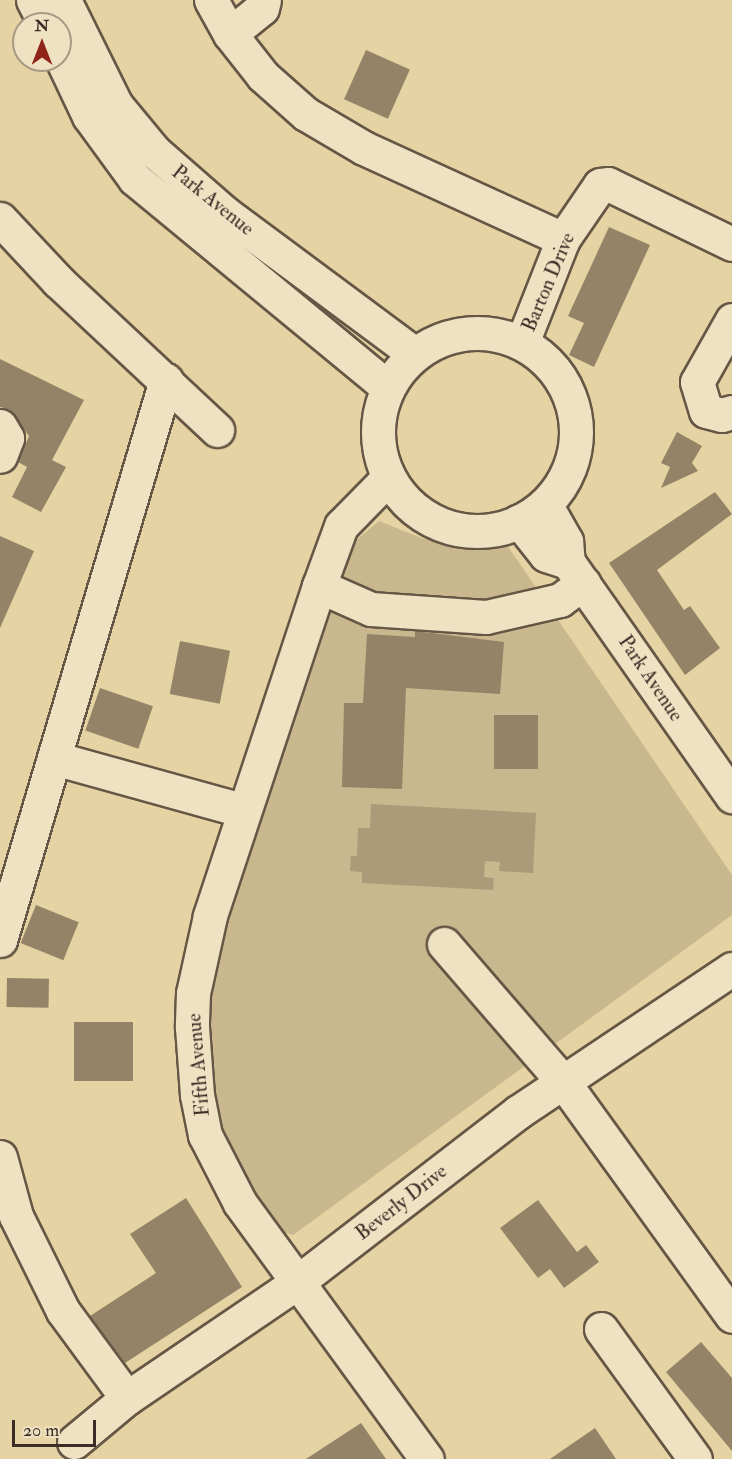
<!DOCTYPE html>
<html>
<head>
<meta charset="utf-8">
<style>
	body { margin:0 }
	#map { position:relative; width:732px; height:1459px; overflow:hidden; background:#e6d3a3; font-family:"IM FELL Double Pica",serif }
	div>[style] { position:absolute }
	.green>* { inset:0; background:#c9b78e }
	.water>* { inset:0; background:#ac9a78 }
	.building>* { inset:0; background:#948367; transform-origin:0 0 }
	.roads { filter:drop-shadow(2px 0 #665645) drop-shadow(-2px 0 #665645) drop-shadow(0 2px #665645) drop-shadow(0 -2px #665645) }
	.minor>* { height:33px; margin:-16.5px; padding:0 16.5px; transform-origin:16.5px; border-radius:16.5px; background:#efe2c3 }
	.minor>.ring { margin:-16.5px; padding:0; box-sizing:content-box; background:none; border:33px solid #efe2c3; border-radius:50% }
	span { translate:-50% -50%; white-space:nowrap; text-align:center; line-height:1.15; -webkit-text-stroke:6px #efe2c3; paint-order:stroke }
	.street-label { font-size:20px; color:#3c2c26 }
	.north { position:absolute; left:12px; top:12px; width:60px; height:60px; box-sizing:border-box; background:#efe2c3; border:2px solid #a79984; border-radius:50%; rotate:0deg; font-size:16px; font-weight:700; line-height:24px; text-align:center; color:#3c2c26 }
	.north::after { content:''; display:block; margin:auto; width:21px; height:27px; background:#8f2418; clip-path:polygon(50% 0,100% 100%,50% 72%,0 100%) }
	.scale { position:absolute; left:12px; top:1420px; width:84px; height:27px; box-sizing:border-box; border:3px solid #3c2c26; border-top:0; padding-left:8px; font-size:18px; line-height:21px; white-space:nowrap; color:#3c2c26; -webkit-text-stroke:4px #efe2c3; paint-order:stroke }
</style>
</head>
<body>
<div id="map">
	<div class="green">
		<i style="clip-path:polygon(379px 521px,424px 539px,489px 532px,509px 548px,732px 875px,732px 915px,293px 1235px,271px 1228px,208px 1113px,202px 972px,340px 554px)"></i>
	</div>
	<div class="water">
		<i style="clip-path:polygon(371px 804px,536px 813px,533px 873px,499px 871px,500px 862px,485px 861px,484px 877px,494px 878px,493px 890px,362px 883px,362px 872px,350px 871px,351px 856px,357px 856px,358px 828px,370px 828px)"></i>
	</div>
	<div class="building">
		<i style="left:366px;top:50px;width:48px;height:54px;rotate:24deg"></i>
		<i style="clip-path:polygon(609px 227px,650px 245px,594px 367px,569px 355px,584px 323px,568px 316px)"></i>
		<i style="clip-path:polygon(0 359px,84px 400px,52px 460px,66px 467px,41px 512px,12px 497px,27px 467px,18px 462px,29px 436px,10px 410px,0 407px)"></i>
		<i style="clip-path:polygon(677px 432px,702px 446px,692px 463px,698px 471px,661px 488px,670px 467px,661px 463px)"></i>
		<i style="clip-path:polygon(715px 492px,732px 514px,657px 570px,684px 610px,690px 606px,720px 648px,685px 675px,609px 563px)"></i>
		<i style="clip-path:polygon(0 536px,34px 551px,0 628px)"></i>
		<i style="clip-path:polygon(415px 631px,504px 642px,500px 694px,406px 688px,402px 789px,342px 787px,344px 703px,363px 703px,367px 634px,415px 637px)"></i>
		<i style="left:180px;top:641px;width:51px;height:54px;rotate:11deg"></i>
		<i style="left:100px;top:688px;width:56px;height:45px;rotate:19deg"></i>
		<i style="left:494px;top:715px;width:44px;height:54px"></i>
		<i style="left:36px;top:905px;width:46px;height:41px;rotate:22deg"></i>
		<i style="left:7px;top:978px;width:42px;height:29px;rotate:1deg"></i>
		<i style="left:74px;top:1022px;width:59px;height:59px"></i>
		<i style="clip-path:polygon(186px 1198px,242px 1287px,125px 1363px,90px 1316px,156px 1273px,130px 1234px)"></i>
		<i style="clip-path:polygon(538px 1200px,577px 1252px,586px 1245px,599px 1262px,564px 1288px,550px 1269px,538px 1278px,500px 1228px)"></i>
		<i style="clip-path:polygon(701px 1342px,732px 1378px,732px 1451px,666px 1372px)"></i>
		<i style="clip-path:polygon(361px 1423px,386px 1459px,306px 1459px)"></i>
		<i style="clip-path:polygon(595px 1428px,616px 1459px,550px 1459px)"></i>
	</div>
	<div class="roads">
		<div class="minor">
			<i style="left:33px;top:0;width:27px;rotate:63deg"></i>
			<i style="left:64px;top:0;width:117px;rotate:63.7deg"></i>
			<i style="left:116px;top:105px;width:61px;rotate:50.3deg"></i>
			<i style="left:155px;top:152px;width:93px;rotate:41.1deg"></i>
			<i style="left:225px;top:213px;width:237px;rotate:36.6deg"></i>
			<i style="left:211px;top:0;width:39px;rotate:61deg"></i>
			<i style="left:230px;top:34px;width:53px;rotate:51.8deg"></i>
			<i style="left:263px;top:76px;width:57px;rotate:41.5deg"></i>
			<i style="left:306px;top:114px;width:67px;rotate:30.4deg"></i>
			<i style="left:364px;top:148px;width:219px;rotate:24.6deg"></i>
			<i style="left:230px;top:34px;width:41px;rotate:-39.1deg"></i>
			<i style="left:262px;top:8px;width:8px;rotate:-76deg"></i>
			<i style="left:60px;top:55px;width:68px;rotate:64.6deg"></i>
			<i style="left:89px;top:116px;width:78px;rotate:53.9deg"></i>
			<i style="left:135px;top:179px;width:327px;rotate:39.5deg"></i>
			<i style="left:0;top:219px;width:85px;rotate:46.9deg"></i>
			<i style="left:58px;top:281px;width:218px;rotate:43.1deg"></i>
			<i style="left:732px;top:320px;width:71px;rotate:119.4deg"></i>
			<i style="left:697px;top:382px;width:30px;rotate:73deg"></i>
			<i style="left:706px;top:411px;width:16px;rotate:14deg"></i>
			<i style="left:722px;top:415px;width:10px;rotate:-17deg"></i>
			<i class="ring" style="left:378px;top:333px;width:165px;height:165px"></i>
			<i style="left:522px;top:343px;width:112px;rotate:-68.5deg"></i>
			<i style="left:563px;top:239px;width:65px;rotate:-55.6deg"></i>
			<i style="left:600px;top:185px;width:8px;rotate:-7deg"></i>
			<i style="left:608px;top:184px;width:138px;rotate:25.8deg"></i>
			<i style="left:0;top:426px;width:14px;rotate:60deg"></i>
			<i style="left:7px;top:438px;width:19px;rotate:111deg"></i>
			<i style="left:388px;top:478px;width:67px;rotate:134.4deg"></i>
			<i style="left:341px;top:526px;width:64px;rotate:110.1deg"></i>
			<i style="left:319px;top:586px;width:348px;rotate:108.3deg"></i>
			<i style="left:210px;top:916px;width:79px;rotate:102.4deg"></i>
			<i style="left:193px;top:993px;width:34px;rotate:92deg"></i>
			<i style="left:192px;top:1027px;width:68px;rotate:85.8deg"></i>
			<i style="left:197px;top:1095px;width:41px;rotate:78.7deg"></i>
			<i style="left:205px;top:1135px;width:76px;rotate:62.8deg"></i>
			<i style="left:240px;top:1203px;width:317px;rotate:53.9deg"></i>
			<i style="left:545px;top:504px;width:43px;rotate:60.4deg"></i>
			<i style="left:566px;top:541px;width:21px;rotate:85deg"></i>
			<i style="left:568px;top:562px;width:286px;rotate:55deg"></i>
			<i style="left:519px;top:521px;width:43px;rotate:51.5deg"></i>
			<i style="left:546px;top:555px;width:23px;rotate:18deg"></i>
			<i style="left:319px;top:586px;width:57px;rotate:23.9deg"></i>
			<i style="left:371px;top:609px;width:115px;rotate:4deg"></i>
			<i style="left:486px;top:617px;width:76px;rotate:-12.9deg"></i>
			<i style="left:560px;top:600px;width:29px;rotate:-36deg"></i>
			<i style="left:54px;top:758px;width:195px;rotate:15.5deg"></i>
			<i style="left:0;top:940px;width:584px;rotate:-73.49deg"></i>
			<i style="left:444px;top:944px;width:184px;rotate:49.2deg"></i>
			<i style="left:564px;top:1083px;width:287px;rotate:54.2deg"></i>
			<i style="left:0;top:1157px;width:61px;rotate:74.8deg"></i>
			<i style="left:16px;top:1216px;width:106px;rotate:63.7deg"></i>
			<i style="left:63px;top:1311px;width:108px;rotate:53.7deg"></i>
			<i style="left:601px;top:1329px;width:160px;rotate:54.1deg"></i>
			<i style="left:74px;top:1442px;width:69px;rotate:-39.7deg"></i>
			<i style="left:127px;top:1398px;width:204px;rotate:-34.2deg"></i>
			<i style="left:296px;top:1283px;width:280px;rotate:-37.6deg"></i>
			<i style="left:518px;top:1112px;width:257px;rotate:-33.8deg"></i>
		</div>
	</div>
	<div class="street-label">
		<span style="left:213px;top:200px;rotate:39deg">Park Avenue</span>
		<span style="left:548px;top:282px;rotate:-67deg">Barton Drive</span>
		<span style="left:651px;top:678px;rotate:56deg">Park Avenue</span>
		<span style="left:198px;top:1065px;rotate:-95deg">Fifth Avenue</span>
		<span style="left:401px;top:1202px;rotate:-38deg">Beverly Drive</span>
	</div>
	<div class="north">N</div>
	<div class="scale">20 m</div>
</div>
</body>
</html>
